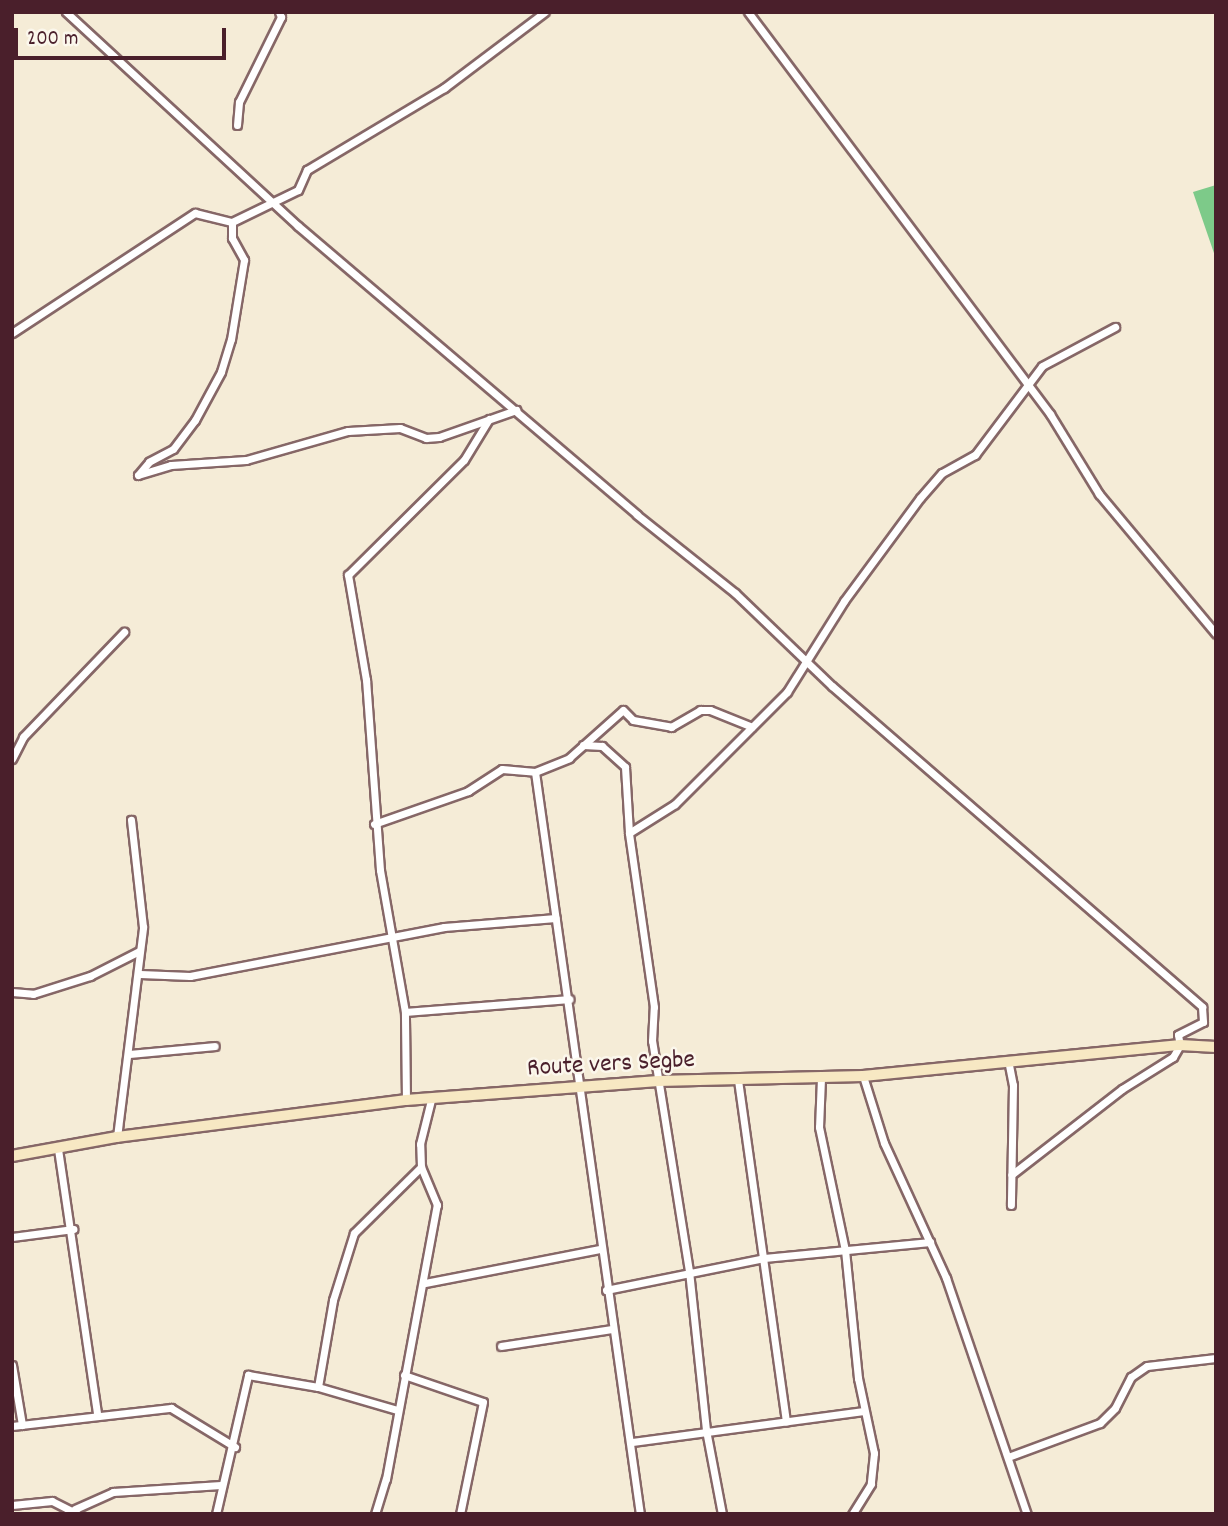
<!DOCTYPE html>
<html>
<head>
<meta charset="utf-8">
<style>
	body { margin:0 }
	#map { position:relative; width:1228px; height:1526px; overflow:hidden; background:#f5ecd7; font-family:Dekko,sans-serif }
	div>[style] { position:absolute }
	.green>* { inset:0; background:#7dca89 }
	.roads { filter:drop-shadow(2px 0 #866767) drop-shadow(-2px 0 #866767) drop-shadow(0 2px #866767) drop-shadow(0 -2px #866767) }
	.street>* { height:7px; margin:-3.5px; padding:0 3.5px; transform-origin:3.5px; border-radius:3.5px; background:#fff }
	.secondary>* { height:10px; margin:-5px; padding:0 5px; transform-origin:5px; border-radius:5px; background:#f7e8c3 }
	span { translate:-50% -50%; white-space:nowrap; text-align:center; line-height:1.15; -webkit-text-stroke:5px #fbf7ec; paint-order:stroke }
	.street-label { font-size:26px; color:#4a1f2b }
	.frame { position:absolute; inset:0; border:14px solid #4a1f2b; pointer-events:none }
	.scale { position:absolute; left:14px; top:28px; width:212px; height:32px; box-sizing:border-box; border:4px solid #4a1f2b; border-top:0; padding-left:9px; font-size:21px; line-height:24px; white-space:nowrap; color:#4a1f2b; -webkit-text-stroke:5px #fbf7ec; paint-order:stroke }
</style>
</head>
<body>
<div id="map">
	<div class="green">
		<i style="clip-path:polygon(1216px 185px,1216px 259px,1193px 192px)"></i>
	</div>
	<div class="roads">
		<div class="street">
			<i style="left:66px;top:12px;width:316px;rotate:42.7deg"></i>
			<i style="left:298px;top:226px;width:445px;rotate:40.4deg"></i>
			<i style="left:637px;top:515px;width:125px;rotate:38.5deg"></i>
			<i style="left:735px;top:593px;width:134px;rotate:43.8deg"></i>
			<i style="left:832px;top:686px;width:490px;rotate:40.9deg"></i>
			<i style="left:1202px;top:1007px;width:15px;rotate:86deg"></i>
			<i style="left:1203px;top:1022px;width:28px;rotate:153deg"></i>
			<i style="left:1178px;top:1035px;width:10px;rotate:79deg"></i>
			<i style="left:1180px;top:1045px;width:14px;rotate:120deg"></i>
			<i style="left:1173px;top:1057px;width:60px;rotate:147.9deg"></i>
			<i style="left:1122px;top:1089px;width:140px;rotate:142.2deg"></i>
			<i style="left:748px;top:12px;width:503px;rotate:53.08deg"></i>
			<i style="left:1050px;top:414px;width:94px;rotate:58.5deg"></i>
			<i style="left:1099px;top:494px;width:182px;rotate:50.1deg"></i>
			<i style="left:237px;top:125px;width:23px;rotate:-85deg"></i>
			<i style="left:239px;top:102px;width:95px;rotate:-63.7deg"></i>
			<i style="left:281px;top:17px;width:5px;rotate:-112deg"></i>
			<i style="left:232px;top:222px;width:73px;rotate:-25.9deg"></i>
			<i style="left:298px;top:190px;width:22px;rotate:-66deg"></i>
			<i style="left:307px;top:170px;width:160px;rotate:-30.9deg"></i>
			<i style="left:444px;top:88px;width:126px;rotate:-37deg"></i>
			<i style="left:12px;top:333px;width:219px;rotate:-33.3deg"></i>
			<i style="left:195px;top:213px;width:38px;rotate:14deg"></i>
			<i style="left:232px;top:222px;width:16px;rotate:90deg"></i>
			<i style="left:232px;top:238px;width:25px;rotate:61deg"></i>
			<i style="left:244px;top:260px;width:80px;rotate:99.3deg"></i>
			<i style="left:231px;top:339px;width:34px;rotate:107deg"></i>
			<i style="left:221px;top:372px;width:55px;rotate:118.4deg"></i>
			<i style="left:195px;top:420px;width:36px;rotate:127deg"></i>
			<i style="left:173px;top:449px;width:27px;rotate:152deg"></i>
			<i style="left:149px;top:462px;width:17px;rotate:130deg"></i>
			<i style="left:138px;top:475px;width:34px;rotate:-17deg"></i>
			<i style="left:171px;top:465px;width:75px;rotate:-3.8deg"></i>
			<i style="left:246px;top:460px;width:106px;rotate:-15.9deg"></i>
			<i style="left:348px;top:431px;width:52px;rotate:-3.3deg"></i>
			<i style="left:400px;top:428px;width:28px;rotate:21deg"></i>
			<i style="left:426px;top:438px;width:13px;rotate:-4deg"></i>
			<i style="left:439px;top:437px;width:82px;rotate:-19.3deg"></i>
			<i style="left:583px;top:745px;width:19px;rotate:3deg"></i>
			<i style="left:602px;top:746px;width:31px;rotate:42deg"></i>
			<i style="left:625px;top:767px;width:66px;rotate:86.5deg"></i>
			<i style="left:12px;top:759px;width:25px;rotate:-63deg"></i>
			<i style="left:23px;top:737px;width:146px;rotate:-46.1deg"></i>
			<i style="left:535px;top:772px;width:749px;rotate:81.95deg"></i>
			<i style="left:374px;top:824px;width:100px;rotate:-19.3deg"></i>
			<i style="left:468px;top:791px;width:40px;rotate:-32.9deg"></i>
			<i style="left:502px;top:769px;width:33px;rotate:5deg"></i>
			<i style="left:535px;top:772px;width:37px;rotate:-22deg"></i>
			<i style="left:569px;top:758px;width:72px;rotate:-41.6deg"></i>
			<i style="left:623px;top:710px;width:14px;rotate:45deg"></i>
			<i style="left:633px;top:720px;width:39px;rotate:10deg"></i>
			<i style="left:671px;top:727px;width:34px;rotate:-30deg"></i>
			<i style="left:700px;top:710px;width:10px"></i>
			<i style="left:710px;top:710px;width:45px;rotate:22deg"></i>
			<i style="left:140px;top:974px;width:50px;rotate:2.3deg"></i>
			<i style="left:190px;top:976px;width:259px;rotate:-10.9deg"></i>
			<i style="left:444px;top:927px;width:112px;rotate:-4.6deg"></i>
			<i style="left:12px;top:992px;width:21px;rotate:5deg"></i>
			<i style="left:33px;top:994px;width:60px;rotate:-17.5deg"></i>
			<i style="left:90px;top:976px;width:55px;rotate:-27deg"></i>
			<i style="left:405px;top:1012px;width:165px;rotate:-4.5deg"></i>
			<i style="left:130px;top:1054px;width:85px;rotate:-5.4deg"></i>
			<i style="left:1009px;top:1065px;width:20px;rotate:79deg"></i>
			<i style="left:1013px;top:1085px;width:120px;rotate:91deg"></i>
			<i style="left:863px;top:1076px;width:70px;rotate:72.6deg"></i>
			<i style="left:884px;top:1143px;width:149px;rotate:65.3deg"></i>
			<i style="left:946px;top:1278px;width:250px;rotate:71.1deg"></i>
			<i style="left:821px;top:1078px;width:49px;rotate:92.3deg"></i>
			<i style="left:819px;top:1127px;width:126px;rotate:78.1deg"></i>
			<i style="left:845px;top:1250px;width:129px;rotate:84.2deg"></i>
			<i style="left:858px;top:1378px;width:77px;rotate:78deg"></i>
			<i style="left:874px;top:1453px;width:31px;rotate:96deg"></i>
			<i style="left:871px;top:1484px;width:36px;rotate:122deg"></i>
			<i style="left:738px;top:1080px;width:345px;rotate:82deg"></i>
			<i style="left:406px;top:1100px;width:88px;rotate:-90.7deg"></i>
			<i style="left:405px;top:1012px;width:144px;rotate:-100deg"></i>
			<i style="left:380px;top:870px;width:191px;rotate:-94.2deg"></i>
			<i style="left:366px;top:680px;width:107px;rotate:-99.7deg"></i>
			<i style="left:348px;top:575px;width:163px;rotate:-44.8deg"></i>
			<i style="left:464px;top:460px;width:48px;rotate:-58.6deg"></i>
			<i style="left:117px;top:1137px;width:212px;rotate:-82.9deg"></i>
			<i style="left:143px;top:927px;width:108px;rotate:-96.4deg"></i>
			<i style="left:58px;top:1149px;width:268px;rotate:81.6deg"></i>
			<i style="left:12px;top:1237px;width:62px;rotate:-7.5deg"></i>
			<i style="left:425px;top:1283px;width:178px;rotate:-11deg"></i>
			<i style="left:606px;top:1290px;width:161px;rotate:-11.4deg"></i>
			<i style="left:764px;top:1258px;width:167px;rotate:-5.5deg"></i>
			<i style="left:501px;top:1346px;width:112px;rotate:-8.7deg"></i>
			<i style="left:12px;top:1365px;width:61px;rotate:80.5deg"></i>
			<i style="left:404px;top:1375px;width:83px;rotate:18.9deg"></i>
			<i style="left:483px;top:1402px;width:114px;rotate:101.6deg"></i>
			<i style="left:318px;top:1387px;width:88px;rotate:-80.2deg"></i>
			<i style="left:333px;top:1300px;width:70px;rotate:-72.6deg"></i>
			<i style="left:354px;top:1233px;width:94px;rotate:-44.6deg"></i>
			<i style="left:12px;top:1426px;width:160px;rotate:-6.5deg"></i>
			<i style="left:171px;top:1408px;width:75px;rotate:31.4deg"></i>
			<i style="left:632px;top:1442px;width:234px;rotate:-7.6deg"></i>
			<i style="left:1008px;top:1457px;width:98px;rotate:-20.3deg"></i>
			<i style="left:1100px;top:1423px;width:21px;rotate:-45deg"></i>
			<i style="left:1115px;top:1408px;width:35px;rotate:-63deg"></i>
			<i style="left:1131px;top:1377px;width:19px;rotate:-35deg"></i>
			<i style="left:1147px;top:1366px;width:69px;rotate:-6.6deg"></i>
			<i style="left:12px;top:1505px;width:40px;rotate:-5.7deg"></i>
			<i style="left:52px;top:1501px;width:29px;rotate:27deg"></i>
			<i style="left:75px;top:1509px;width:42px;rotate:-24.1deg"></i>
			<i style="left:113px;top:1492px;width:108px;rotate:-3.7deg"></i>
			<i style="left:216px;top:1514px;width:143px;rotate:-77deg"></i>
			<i style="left:248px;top:1375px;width:71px;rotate:9.7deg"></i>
			<i style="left:318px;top:1387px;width:82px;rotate:16.2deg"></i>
			<i style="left:375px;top:1514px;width:37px;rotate:-73deg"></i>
			<i style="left:386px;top:1479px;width:279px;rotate:-79.5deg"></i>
			<i style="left:437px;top:1205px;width:41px;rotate:-112.8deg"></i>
			<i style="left:421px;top:1167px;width:23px;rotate:-92deg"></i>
			<i style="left:420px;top:1144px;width:45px;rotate:-76deg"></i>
			<i style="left:722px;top:1514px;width:86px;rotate:-100.8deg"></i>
			<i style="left:706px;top:1430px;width:160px;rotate:-96.1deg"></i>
			<i style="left:689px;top:1271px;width:233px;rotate:-99.1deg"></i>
			<i style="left:652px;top:1041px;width:34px;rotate:-87deg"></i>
			<i style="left:654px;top:1007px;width:176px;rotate:-98.2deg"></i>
			<i style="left:629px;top:833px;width:54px;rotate:-32.2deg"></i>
			<i style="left:675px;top:804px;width:158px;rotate:-45deg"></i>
			<i style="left:787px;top:692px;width:107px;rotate:-57.9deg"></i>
			<i style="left:844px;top:601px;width:128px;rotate:-53.6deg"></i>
			<i style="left:920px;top:498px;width:33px;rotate:-49deg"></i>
			<i style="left:942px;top:473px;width:38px;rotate:-29deg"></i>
			<i style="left:975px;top:455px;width:111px;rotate:-53deg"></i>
			<i style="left:1042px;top:366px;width:83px;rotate:-28.1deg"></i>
		</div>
		<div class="secondary">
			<i style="left:12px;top:1156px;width:107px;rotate:-10.3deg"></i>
			<i style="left:117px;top:1137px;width:291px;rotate:-7.3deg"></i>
			<i style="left:406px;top:1100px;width:253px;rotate:-4.3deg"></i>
			<i style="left:658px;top:1081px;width:205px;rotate:-1.4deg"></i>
			<i style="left:863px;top:1076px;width:319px;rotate:-5.6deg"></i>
			<i style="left:1180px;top:1045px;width:36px;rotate:3deg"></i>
		</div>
	</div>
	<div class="street-label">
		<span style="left:611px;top:1065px;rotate:-3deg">Route vers Segbe</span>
	</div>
	<div class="frame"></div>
	<div class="scale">200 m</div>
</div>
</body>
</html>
